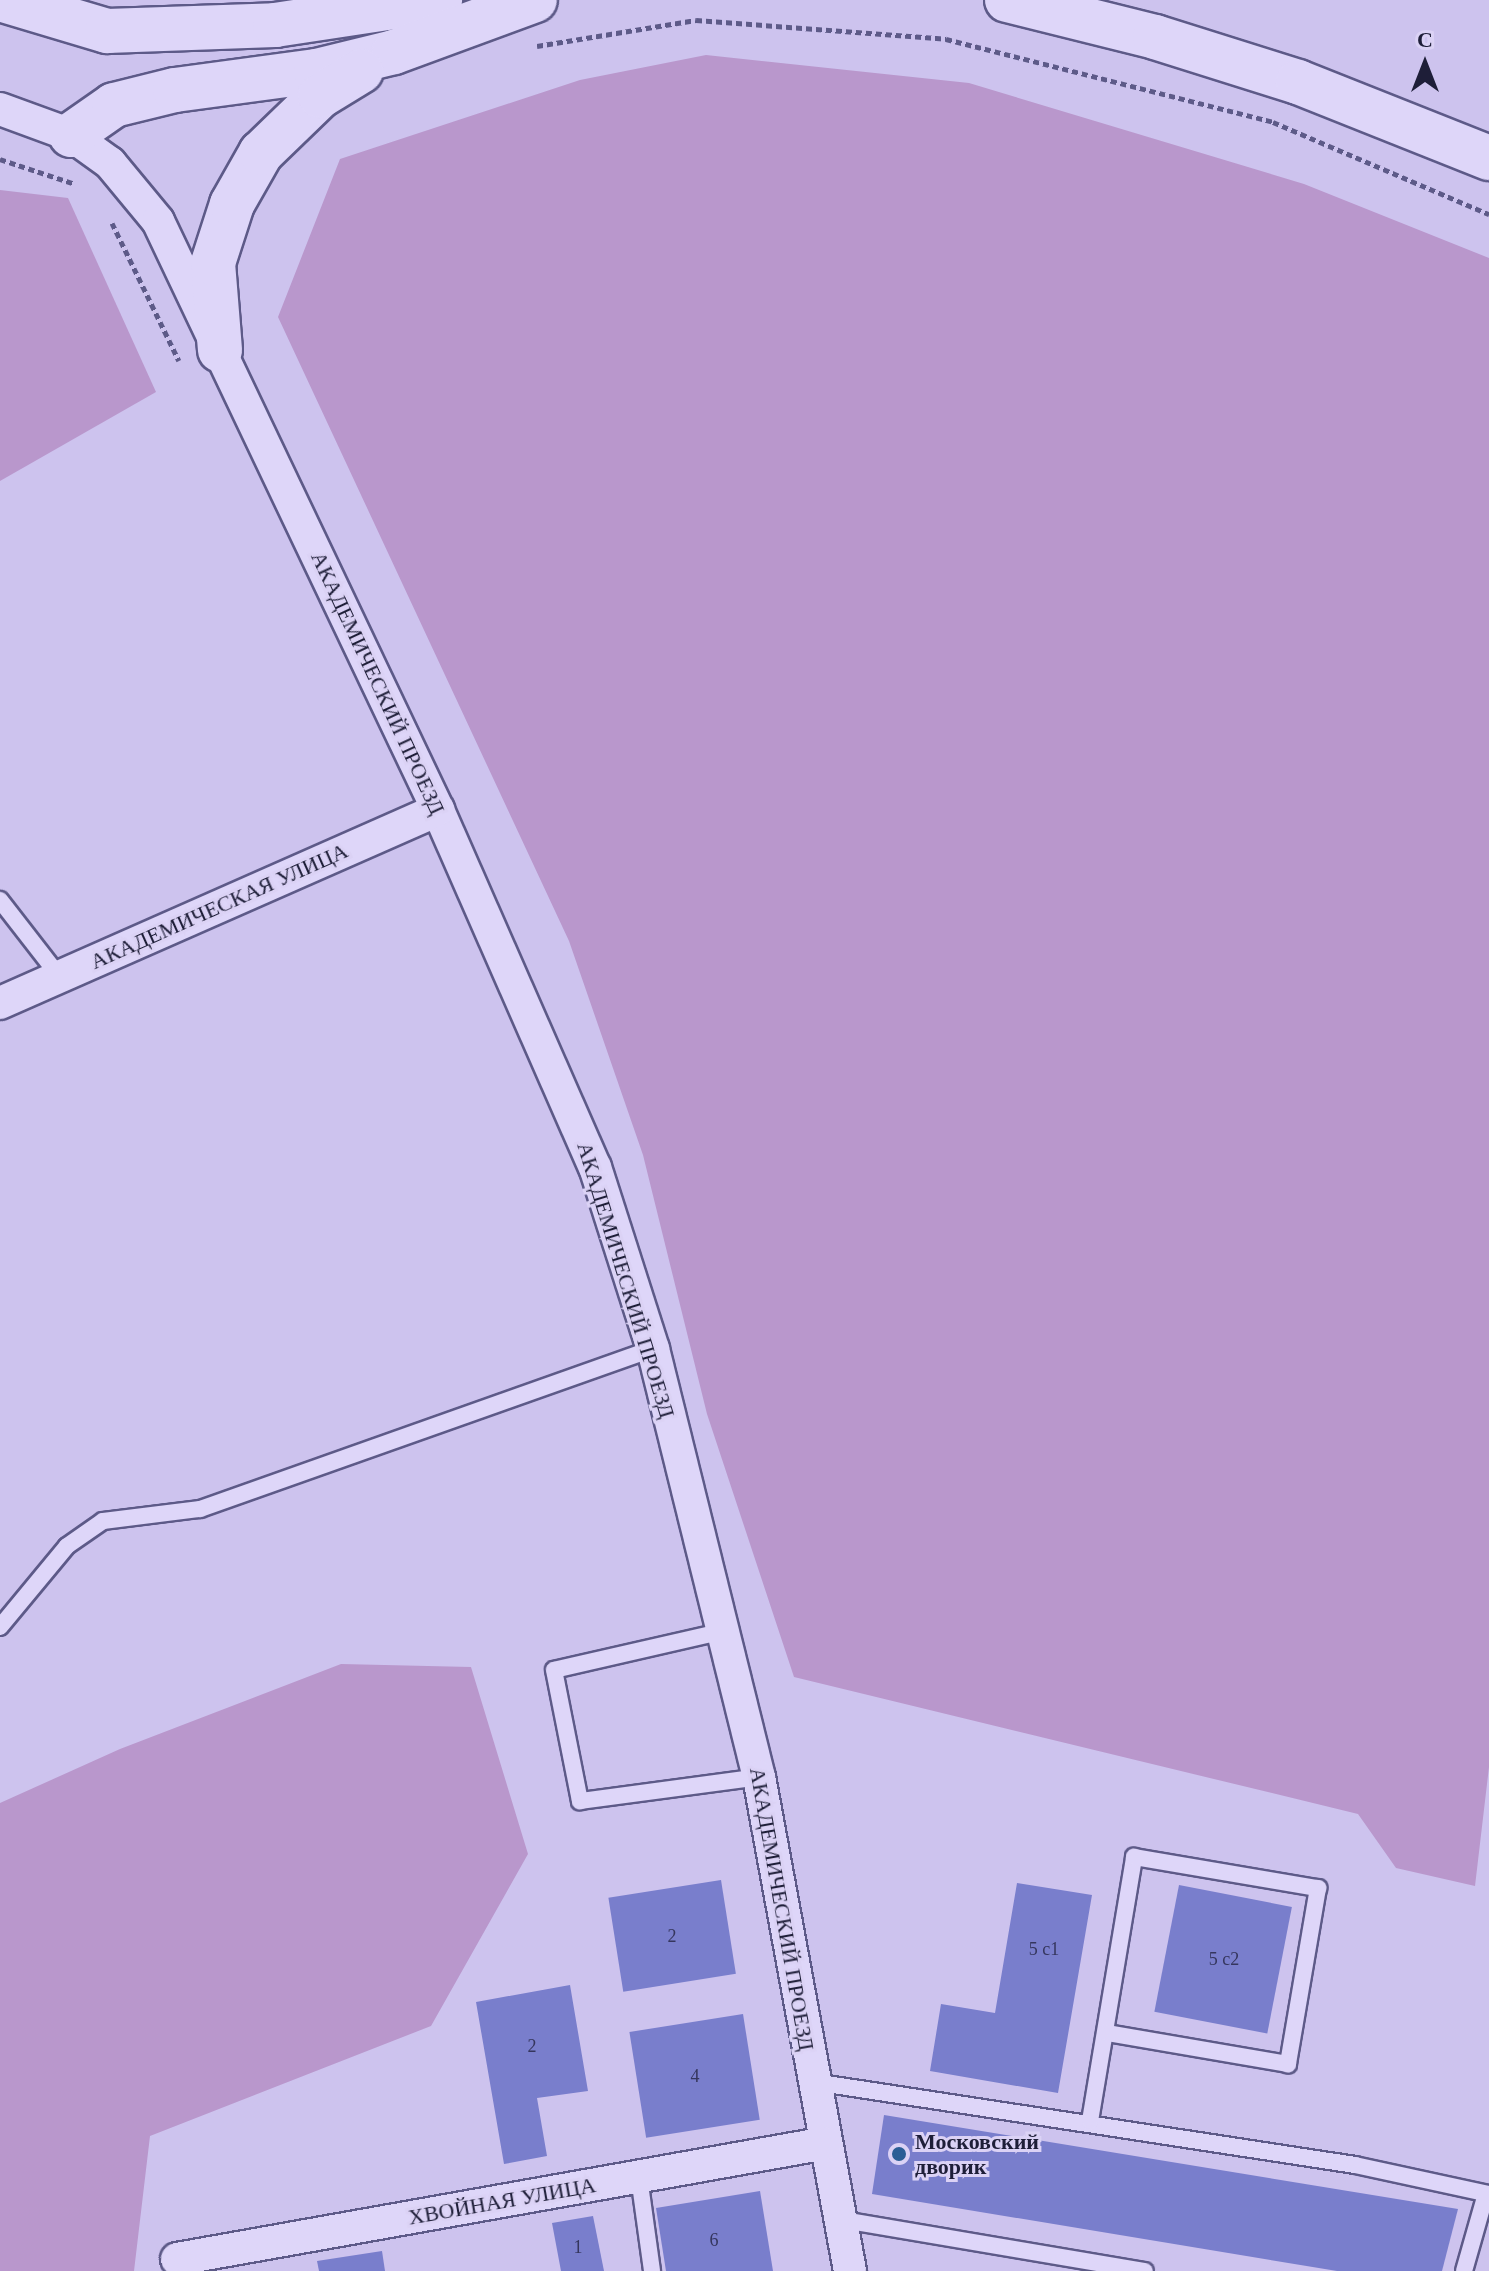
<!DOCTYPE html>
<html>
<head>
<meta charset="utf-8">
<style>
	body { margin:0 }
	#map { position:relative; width:1489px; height:2271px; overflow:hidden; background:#cdc3ee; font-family:"Times New Roman",serif }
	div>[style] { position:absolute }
	.green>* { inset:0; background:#b997cc }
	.building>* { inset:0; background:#797ecc; transform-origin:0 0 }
	.path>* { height:5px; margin-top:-2.5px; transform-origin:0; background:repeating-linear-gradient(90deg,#5d5a88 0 6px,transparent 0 10px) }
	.roads { filter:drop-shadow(2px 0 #5d5a88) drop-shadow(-2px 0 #5d5a88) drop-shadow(0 2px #5d5a88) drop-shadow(0 -2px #5d5a88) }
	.lane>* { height:16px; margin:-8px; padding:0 8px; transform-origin:8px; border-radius:8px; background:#ded6f9 }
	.street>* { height:32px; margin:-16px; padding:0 16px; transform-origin:16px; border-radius:16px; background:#ded6f9 }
	.secondary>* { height:44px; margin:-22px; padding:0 22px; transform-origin:22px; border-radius:22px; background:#ded6f9 }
	.dots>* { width:22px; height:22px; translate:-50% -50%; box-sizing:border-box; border:4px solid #dbd2f5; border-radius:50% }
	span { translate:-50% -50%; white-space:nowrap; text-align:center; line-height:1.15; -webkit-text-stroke:6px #dbd2f5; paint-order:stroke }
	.number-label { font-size:18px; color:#35365d }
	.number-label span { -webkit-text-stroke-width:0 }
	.street-label { font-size:22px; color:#1e1e38 }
	.poi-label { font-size:22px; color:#1e1e38; font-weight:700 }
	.left { translate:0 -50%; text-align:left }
	.north { position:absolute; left:1385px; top:24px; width:80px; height:80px; -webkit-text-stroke:6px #dbd2f5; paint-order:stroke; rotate:0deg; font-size:22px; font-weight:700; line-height:32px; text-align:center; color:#1e1e38 }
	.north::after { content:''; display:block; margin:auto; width:28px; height:36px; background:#1e1e38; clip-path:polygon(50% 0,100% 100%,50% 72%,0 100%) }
</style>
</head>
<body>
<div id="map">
	<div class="green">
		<i style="clip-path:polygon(706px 55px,969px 83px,1304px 184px,1489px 258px,1489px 1767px,1475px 1886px,1396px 1868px,1358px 1814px,794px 1677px,707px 1414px,643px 1155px,569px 941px,278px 317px,340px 159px,580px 80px)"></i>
		<i style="clip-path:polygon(0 190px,68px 198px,156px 392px,0 481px)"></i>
		<i style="clip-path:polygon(341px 1664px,471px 1667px,528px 1854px,431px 2026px,150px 2136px,134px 2271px,0 2271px,0 1803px,120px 1749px)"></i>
	</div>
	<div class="building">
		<i style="left:721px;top:1880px;width:95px;height:114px;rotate:81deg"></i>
		<i style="clip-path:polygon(1017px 1883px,1092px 1895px,1058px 2093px,930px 2071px,941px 2004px,995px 2013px)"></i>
		<i style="left:1179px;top:1885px;width:115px;height:129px;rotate:11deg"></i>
		<i style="clip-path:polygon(570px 1985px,588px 2091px,537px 2098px,547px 2156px,504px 2164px,476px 2002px)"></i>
		<i style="left:743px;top:2014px;width:107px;height:115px;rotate:81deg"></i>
		<i style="clip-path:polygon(884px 2115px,1458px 2209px,1442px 2271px,1337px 2271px,872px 2194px)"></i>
		<i style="clip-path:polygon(760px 2191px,773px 2271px,666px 2271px,656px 2208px)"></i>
		<i style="clip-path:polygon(593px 2216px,604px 2271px,561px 2271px,552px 2223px)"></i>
		<i style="clip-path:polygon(382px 2251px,385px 2271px,319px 2271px,317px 2261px)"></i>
	</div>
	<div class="path">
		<i style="left:537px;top:46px;width:161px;rotate:-9.3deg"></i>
		<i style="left:696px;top:20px;width:251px;rotate:4.3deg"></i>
		<i style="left:946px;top:39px;width:337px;rotate:14.2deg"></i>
		<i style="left:1273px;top:122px;width:235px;rotate:23.1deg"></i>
		<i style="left:0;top:159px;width:79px;rotate:18.4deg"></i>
		<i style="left:112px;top:223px;width:153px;rotate:64.1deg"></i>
	</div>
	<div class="roads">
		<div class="lane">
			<i style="left:0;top:900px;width:96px;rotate:52.2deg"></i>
			<i style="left:0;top:1627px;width:105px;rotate:-50.4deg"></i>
			<i style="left:67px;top:1546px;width:44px;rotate:-34.8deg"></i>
			<i style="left:103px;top:1521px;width:98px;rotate:-7.1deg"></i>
			<i style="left:200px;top:1509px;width:480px;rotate:-19.5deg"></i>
			<i style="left:724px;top:1631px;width:174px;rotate:167.1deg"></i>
			<i style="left:554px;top:1670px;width:134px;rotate:78.8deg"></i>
			<i style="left:580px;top:1801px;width:181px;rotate:-7.6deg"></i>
			<i style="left:814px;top:2082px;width:547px;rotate:8.72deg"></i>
			<i style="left:1355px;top:2165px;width:137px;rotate:12.2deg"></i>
			<i style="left:1090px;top:2121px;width:268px;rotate:-80.5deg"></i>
			<i style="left:1134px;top:1857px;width:187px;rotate:9.6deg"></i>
			<i style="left:1318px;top:1888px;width:179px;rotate:99.7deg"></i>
			<i style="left:1288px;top:2064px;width:185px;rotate:-170.3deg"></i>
			<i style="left:639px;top:2177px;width:95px;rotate:82.1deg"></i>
			<i style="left:843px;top:2220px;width:306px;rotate:9.6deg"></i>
			<i style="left:1464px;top:2271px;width:80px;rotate:-74.1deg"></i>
		</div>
		<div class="street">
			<i style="left:0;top:109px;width:76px;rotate:20.1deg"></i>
			<i style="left:71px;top:135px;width:48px;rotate:35.7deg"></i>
			<i style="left:110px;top:163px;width:75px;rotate:50.4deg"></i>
			<i style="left:158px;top:221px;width:652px;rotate:64.57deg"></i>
			<i style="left:438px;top:810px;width:390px;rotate:66.3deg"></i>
			<i style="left:595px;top:1167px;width:191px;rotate:72.3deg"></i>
			<i style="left:653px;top:1349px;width:441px;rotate:76.1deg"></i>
			<i style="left:759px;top:1777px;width:502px;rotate:79.56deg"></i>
			<i style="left:0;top:1003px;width:479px;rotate:-23.8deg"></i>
			<i style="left:177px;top:2259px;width:659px;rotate:-10.13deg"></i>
		</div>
		<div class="secondary">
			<i style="left:3px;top:0;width:109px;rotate:16.6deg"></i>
			<i style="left:107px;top:31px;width:168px;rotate:-2deg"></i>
			<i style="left:275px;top:25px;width:167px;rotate:-8.6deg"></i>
			<i style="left:1007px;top:0;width:153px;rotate:14deg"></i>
			<i style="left:1155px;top:37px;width:150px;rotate:17.5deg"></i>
			<i style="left:1298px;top:82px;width:206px;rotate:21.7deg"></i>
			<i style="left:71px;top:135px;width:52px;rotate:-34.9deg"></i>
			<i style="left:114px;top:105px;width:63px;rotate:-13.8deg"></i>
			<i style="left:175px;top:90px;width:142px;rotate:-7.7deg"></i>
			<i style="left:316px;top:71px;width:80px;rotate:-13.7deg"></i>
			<i style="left:394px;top:52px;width:150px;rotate:-20.2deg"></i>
			<i style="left:220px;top:350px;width:87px;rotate:-94.6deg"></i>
			<i style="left:213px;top:263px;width:62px;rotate:-72.1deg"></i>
			<i style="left:232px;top:204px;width:59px;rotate:-60.4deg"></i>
			<i style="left:261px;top:153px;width:82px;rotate:-44deg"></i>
			<i style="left:320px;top:96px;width:48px;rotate:-31.4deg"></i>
		</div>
	</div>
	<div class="dots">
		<i style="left:899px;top:2154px;background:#2a5e96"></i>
	</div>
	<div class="number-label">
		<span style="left:672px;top:1936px">2</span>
		<span style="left:1044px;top:1949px">5 с1</span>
		<span style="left:1224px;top:1959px">5 с2</span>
		<span style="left:532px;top:2046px">2</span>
		<span style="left:695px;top:2076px">4</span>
		<span style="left:714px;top:2240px">6</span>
		<span style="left:578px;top:2247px">1</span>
	</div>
	<div class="street-label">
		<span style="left:378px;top:683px;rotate:65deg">АКАДЕМИЧЕСКИЙ ПРОЕЗД</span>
		<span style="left:219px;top:906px;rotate:-24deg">АКАДЕМИЧЕСКАЯ УЛИЦА</span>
		<span style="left:626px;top:1280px;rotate:73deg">АКАДЕМИЧЕСКИЙ ПРОЕЗД</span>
		<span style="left:782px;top:1909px;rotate:80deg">АКАДЕМИЧЕСКИЙ ПРОЕЗД</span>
		<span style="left:502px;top:2201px;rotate:-10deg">ХВОЙНАЯ УЛИЦА</span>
	</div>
	<div class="poi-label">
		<span class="left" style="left:915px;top:2154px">Московский<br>дворик</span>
	</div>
	<div class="north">С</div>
</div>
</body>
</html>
